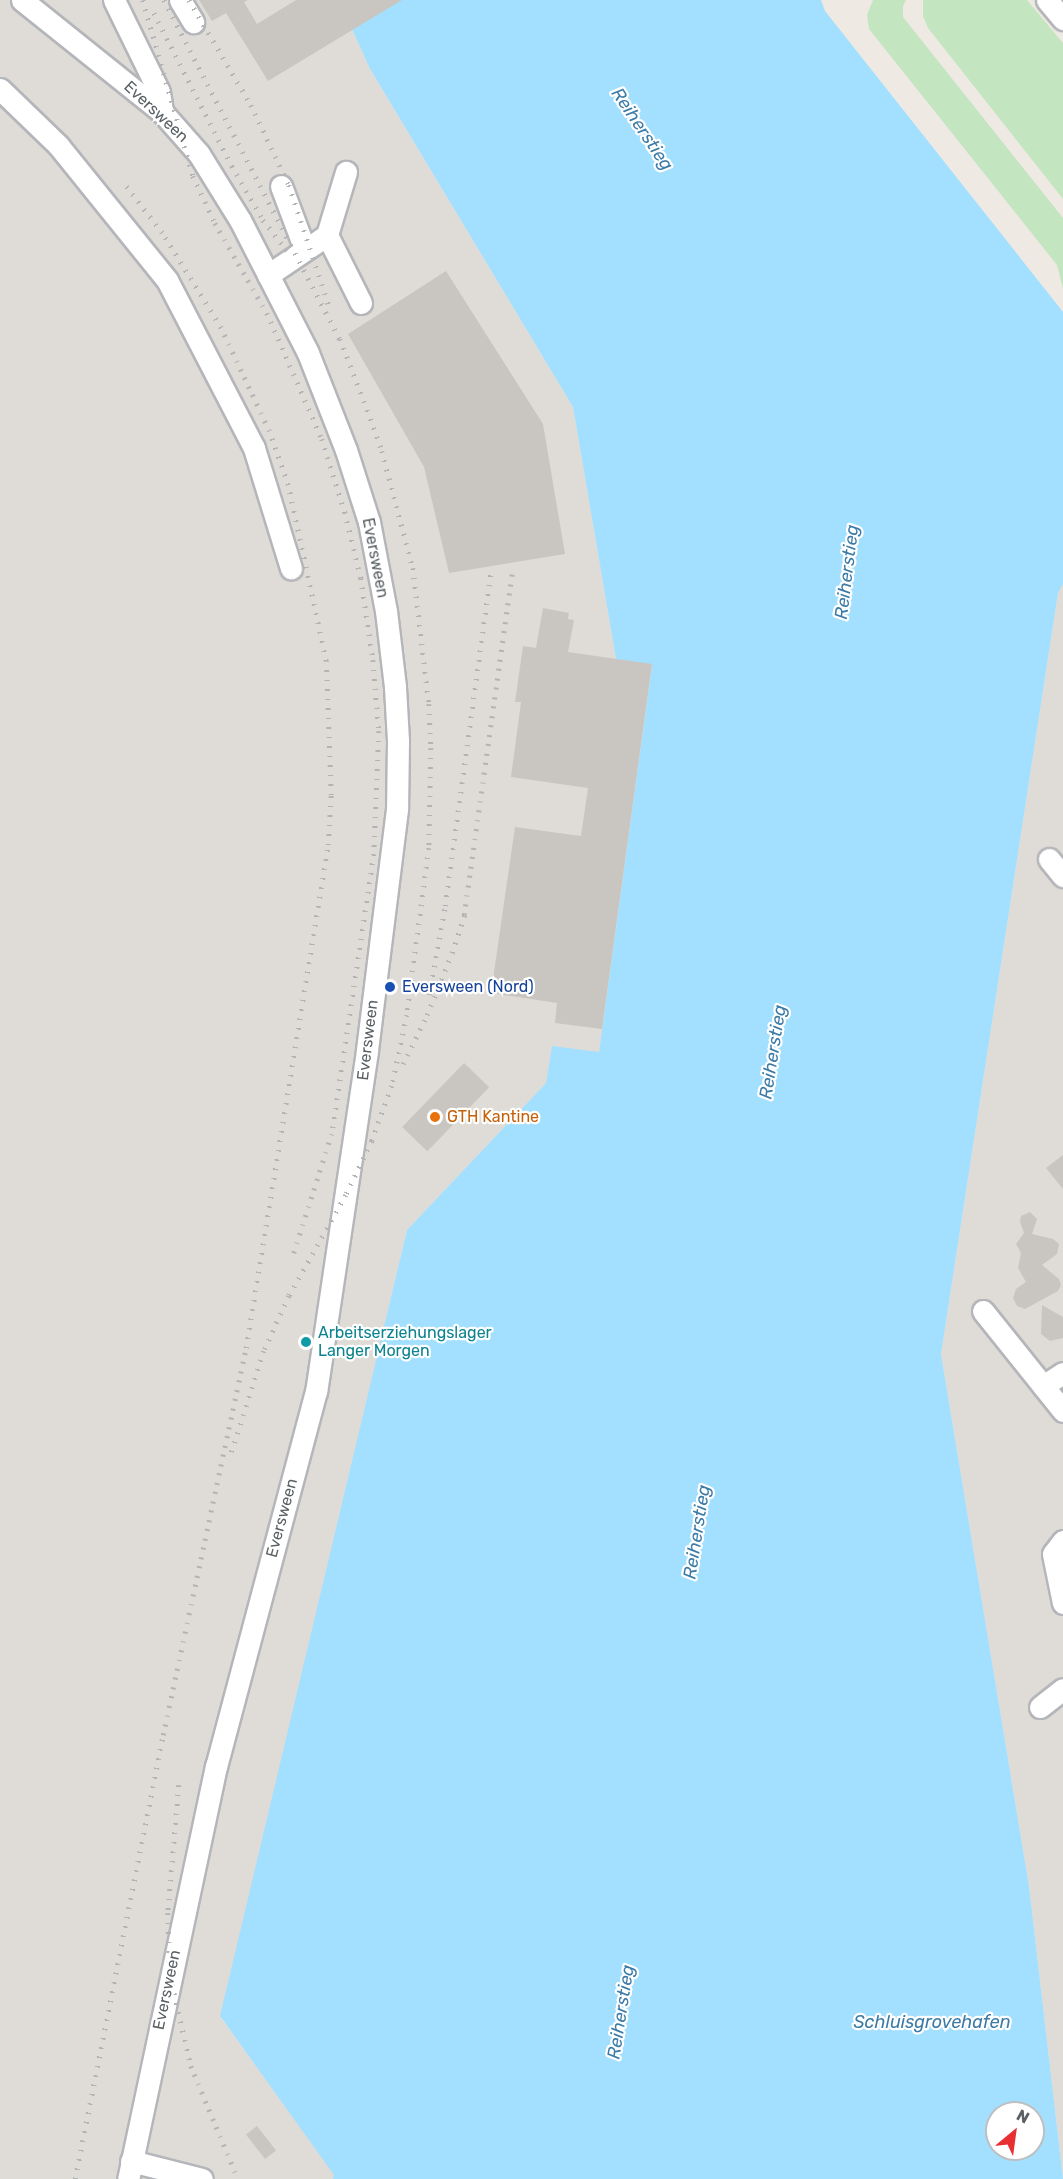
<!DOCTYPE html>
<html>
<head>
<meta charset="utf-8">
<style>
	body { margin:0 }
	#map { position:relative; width:1063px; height:2179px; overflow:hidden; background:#eeeae3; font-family:Rubik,sans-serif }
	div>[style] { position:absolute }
	.industrial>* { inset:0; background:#dfdcd7 }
	.green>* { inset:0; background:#c3e5c0 }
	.water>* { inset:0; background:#a3dffe }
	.building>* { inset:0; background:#c9c5c0; transform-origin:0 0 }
	.roads { filter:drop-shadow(2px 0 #b4b6ba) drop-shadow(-2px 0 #b4b6ba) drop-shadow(0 2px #b4b6ba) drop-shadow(0 -2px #b4b6ba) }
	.minor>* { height:21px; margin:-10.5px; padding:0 10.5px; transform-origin:10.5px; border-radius:10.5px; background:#fff }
	.rail>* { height:4.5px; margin-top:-2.25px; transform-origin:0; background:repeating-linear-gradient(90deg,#b2b3b4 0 1.5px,transparent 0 9.5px) }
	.dots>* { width:16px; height:16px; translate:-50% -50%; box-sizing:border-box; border:3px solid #fff; border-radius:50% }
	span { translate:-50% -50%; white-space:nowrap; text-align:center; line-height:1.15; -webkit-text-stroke:4.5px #fff; paint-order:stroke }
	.street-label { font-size:16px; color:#5b6064 }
	.transit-label { font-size:16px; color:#164399 }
	.left { translate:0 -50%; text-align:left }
	.food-label { font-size:16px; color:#c56008 }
	.culture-label { font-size:16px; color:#0d838f }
	.water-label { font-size:18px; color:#3d7ba7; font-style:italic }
	.north { position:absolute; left:985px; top:2101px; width:60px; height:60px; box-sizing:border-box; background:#fff; border:2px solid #bdbfc1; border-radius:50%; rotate:29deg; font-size:16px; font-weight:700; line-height:24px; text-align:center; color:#5b6064 }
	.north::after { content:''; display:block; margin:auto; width:21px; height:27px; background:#e82f32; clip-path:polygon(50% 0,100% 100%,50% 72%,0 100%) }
</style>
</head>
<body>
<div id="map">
	<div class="industrial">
		<i style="clip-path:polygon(0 0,339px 0,370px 69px,573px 407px,616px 659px,652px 664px,599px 1053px,552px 1047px,546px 1083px,407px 1230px,221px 2018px,335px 2175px,334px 2179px,0 2179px)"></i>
		<i style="clip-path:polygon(1063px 584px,1063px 2179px,1029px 1886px,941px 1354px,1058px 593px)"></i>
	</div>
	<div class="green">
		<i style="clip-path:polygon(873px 0,906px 0,903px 6px,903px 17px,1063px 218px,1063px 289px,1057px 265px,869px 29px,867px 15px)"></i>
		<i style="clip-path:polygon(923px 0,1027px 0,1063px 43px,1063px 199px,928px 28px,923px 16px)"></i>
	</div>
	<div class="water">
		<i style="clip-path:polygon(evenodd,339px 0,821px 0,825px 11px,1063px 312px,1063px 584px,1058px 593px,941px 1354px,1029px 1886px,1063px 2179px,333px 2179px,334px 2175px,220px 2016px,407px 1230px,546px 1083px,552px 1046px,599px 1052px,652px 665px,616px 659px,573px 407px,370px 69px,339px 0,997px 2113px,1033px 2113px,1033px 2149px,997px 2149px,997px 2113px)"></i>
	</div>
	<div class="building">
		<i style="clip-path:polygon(199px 0,248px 0,244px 2px,257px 24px,296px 0,402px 0,268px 81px,226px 13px,212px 21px)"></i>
		<i style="clip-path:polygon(446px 271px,543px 424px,565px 554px,449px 573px,424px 467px,348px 334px)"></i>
		<i style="clip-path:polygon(543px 608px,569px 613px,568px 619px,574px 620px,568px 652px,652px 664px,602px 1029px,555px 1023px,557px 1003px,491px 993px,515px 827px,581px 836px,588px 788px,511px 777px,521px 702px,515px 702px,523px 646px,536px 648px)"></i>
		<i style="left:464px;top:1063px;width:35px;height:89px;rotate:44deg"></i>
		<i style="clip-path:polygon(1063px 1155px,1063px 1189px,1046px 1168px)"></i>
		<i style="clip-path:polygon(1030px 1212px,1037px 1219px,1032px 1234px,1053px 1239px,1059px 1244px,1057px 1254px,1042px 1265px,1059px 1279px,1061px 1285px,1058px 1291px,1025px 1309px,1017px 1306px,1013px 1298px,1016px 1289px,1026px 1282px,1018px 1268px,1021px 1253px,1016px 1244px,1024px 1233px,1020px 1222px,1021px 1216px)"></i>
		<i style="clip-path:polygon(1042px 1305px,1063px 1317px,1063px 1338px,1050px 1341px,1041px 1334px)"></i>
		<i style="left:257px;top:2126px;width:31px;height:14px;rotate:52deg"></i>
	</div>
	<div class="roads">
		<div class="minor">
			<i style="left:22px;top:0;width:179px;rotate:38.7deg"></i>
			<i style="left:162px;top:112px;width:56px;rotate:48.6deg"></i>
			<i style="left:199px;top:154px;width:78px;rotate:58.2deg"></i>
			<i style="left:240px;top:220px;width:149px;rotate:62.9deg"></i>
			<i style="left:308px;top:353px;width:104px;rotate:68.6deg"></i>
			<i style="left:346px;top:450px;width:76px;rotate:72.3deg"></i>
			<i style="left:369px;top:522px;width:91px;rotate:79.2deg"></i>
			<i style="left:386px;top:611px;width:77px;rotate:83.2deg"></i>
			<i style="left:395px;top:687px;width:54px;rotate:86.8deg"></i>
			<i style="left:398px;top:741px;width:68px;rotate:90.8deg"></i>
			<i style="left:397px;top:809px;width:244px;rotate:97.1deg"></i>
			<i style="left:367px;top:1051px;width:344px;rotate:98.5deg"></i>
			<i style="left:316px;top:1391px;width:388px;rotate:104.9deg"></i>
			<i style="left:216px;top:1766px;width:422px;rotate:102deg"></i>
			<i style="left:114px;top:0;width:102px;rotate:63.9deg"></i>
			<i style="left:159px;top:92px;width:20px;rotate:81deg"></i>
			<i style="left:180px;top:0;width:26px;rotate:59deg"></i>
			<i style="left:1047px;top:0;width:25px;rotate:50deg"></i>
			<i style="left:0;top:89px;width:81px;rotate:44deg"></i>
			<i style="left:58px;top:145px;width:174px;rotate:51.1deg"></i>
			<i style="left:167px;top:280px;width:189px;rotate:62.6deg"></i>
			<i style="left:254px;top:448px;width:126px;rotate:72.9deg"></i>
			<i style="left:281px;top:186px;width:68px;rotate:69.4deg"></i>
			<i style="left:327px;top:235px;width:76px;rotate:63.4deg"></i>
			<i style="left:268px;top:275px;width:71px;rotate:-34.1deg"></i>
			<i style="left:327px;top:235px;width:66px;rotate:-73.2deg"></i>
			<i style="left:1049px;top:859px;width:22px;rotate:51deg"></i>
			<i style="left:983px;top:1311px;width:128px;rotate:51.3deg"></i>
			<i style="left:1043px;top:1386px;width:24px;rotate:-33deg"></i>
			<i style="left:1063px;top:1541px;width:16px;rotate:128deg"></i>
			<i style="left:1053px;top:1554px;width:50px;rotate:78.5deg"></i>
			<i style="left:1040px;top:1707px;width:29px;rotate:-38deg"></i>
			<i style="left:131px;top:2161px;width:73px;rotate:14.2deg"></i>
		</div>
	</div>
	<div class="rail">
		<i style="left:143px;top:0;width:183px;rotate:74.1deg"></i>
		<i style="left:193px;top:176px;width:52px;rotate:64.9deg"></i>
		<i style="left:215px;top:223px;width:104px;rotate:60deg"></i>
		<i style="left:267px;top:313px;width:137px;rotate:66.4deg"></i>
		<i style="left:322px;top:439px;width:77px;rotate:72.5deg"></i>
		<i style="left:345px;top:512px;width:68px;rotate:76.4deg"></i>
		<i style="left:361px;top:578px;width:83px;rotate:81.7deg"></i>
		<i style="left:373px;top:660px;width:71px;rotate:85.2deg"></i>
		<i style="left:379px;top:731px;width:123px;rotate:92.3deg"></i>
		<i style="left:374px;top:854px;width:283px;rotate:98.5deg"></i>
		<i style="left:332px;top:1134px;width:128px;rotate:107.7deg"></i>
		<i style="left:164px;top:0;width:382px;rotate:62.6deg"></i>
		<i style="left:340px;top:339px;width:66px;rotate:68.8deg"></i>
		<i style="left:364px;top:401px;width:53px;rotate:70.2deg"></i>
		<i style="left:382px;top:451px;width:121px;rotate:75.2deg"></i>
		<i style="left:413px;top:568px;width:137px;rotate:83.3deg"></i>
		<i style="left:429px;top:704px;width:44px;rotate:87.4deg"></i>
		<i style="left:431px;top:748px;width:100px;rotate:91.1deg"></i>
		<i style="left:429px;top:848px;width:168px;rotate:97.5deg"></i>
		<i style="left:407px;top:1015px;width:73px;rotate:101.9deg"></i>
		<i style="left:392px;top:1086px;width:59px;rotate:110deg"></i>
		<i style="left:372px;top:1141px;width:60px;rotate:115.7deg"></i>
		<i style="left:346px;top:1195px;width:116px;rotate:119.4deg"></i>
		<i style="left:289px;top:1296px;width:60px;rotate:114.4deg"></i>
		<i style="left:264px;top:1351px;width:114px;rotate:107.8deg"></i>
		<i style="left:189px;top:0;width:122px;rotate:59.4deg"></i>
		<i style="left:251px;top:105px;width:89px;rotate:64.6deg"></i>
		<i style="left:289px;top:185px;width:126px;rotate:71.6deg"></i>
		<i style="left:154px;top:13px;width:172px;rotate:63deg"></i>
		<i style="left:232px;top:166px;width:62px;rotate:60.1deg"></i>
		<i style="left:263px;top:220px;width:39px;rotate:52deg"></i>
		<i style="left:429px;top:995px;width:90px;rotate:-79.8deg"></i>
		<i style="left:445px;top:906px;width:339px;rotate:-82.2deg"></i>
		<i style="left:403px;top:1064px;width:55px;rotate:-63.9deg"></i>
		<i style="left:427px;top:1015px;width:67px;rotate:-68deg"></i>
		<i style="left:452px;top:953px;width:40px;rotate:-72deg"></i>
		<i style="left:464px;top:915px;width:351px;rotate:-82deg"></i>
		<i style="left:179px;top:1785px;width:128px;rotate:94.9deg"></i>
		<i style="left:168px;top:1913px;width:62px;rotate:88.2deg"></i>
		<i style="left:170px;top:1975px;width:93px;rotate:77deg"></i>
		<i style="left:191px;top:2066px;width:122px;rotate:67.4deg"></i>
		<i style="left:75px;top:2179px;width:453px;rotate:-78.8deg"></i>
		<i style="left:163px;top:1735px;width:396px;rotate:-77.9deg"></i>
		<i style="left:246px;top:1348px;width:510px;rotate:-80.74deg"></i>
		<i style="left:328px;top:845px;width:50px;rotate:-86.6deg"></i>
		<i style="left:331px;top:795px;width:134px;rotate:-92.1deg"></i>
		<i style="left:326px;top:661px;width:180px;rotate:-102.2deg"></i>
		<i style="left:288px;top:485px;width:57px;rotate:-109.4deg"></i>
		<i style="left:269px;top:431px;width:114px;rotate:-115deg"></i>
		<i style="left:221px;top:328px;width:112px;rotate:-121.8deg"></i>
		<i style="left:162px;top:233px;width:61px;rotate:-127.6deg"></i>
	</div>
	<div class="dots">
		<i style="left:390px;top:987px;background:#1a4fb4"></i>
		<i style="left:435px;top:1117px;background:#e8710a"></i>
		<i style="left:306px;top:1342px;background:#0f9aa8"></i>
	</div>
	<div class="street-label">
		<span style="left:156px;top:112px;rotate:43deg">Eversween</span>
		<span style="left:375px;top:558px;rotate:79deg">Eversween</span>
		<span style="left:368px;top:1040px;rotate:-83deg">Eversween</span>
		<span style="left:282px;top:1518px;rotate:-75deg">Eversween</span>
		<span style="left:167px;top:1990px;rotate:-78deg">Eversween</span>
	</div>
	<div class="transit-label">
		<span class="left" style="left:402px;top:987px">Eversween (Nord)</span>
	</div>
	<div class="food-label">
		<span class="left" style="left:447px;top:1117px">GTH Kantine</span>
	</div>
	<div class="culture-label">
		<span class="left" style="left:318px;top:1342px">Arbeitserziehungslager<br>Langer Morgen</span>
	</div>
	<div class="water-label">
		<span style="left:642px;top:129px;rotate:56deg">Reiherstieg</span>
		<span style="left:847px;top:572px;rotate:-83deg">Reiherstieg</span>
		<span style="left:773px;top:1052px;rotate:-81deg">Reiherstieg</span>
		<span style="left:697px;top:1532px;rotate:-81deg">Reiherstieg</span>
		<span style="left:621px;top:2012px;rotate:-81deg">Reiherstieg</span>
		<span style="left:932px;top:2022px">Schluisgrovehafen</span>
	</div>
	<div class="north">N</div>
</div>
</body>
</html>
